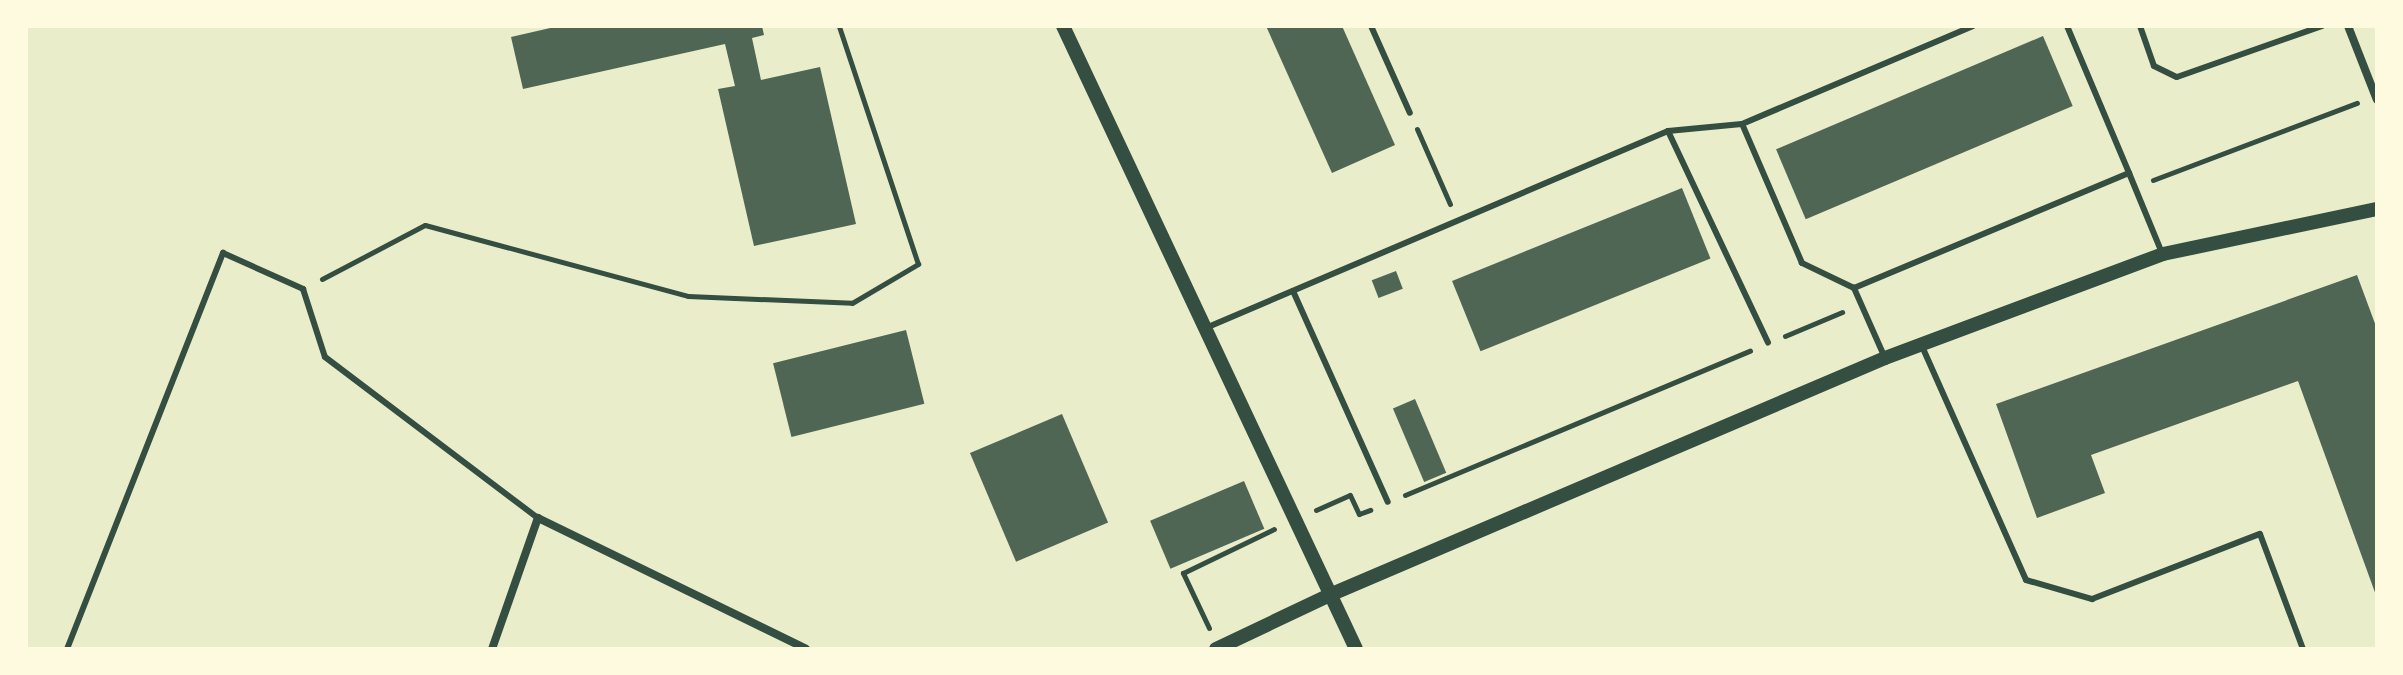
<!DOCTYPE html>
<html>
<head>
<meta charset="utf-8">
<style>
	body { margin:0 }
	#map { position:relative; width:2403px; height:675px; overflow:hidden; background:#e9edc9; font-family:Inter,sans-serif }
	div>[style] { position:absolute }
	.building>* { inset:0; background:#4f6655; transform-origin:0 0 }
	.path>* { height:5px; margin:-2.5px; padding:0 2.5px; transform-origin:2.5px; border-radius:2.5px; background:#344e41 }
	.service>* { height:6px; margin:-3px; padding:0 3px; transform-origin:3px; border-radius:3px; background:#344e41 }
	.minor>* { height:8px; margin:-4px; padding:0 4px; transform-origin:4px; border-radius:4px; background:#344e41 }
	.tertiary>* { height:14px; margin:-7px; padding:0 7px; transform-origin:7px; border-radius:7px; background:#344e41 }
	span { translate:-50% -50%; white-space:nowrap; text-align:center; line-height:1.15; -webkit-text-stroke:8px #fefae0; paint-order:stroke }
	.frame { position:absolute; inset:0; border:28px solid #fefae0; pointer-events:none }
</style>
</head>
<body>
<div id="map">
	<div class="building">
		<i style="clip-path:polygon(559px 26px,762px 26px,764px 35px,752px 38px,761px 80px,820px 67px,856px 224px,754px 246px,718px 89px,735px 86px,725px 44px,523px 89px,511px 37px)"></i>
		<i style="clip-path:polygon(1266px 26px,1342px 26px,1395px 145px,1332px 173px)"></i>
		<i style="left:2043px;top:36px;width:76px;height:290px;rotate:67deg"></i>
		<i style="left:1682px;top:188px;width:76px;height:248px;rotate:68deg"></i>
		<i style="left:1396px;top:271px;width:19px;height:26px;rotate:69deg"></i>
		<i style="clip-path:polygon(2357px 275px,2377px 329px,2377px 598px,2298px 381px,2091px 455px,2105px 493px,2037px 518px,1996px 404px)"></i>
		<i style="left:906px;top:330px;width:76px;height:137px;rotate:76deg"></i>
		<i style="left:1415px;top:399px;width:80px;height:24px;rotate:67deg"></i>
		<i style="left:1062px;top:414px;width:118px;height:100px;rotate:67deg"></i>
		<i style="left:1244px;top:481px;width:52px;height:102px;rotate:67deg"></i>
	</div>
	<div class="path">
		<i style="left:1417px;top:129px;width:82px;rotate:66.3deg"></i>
		<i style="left:2153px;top:180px;width:218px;rotate:-20.7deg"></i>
		<i style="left:322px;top:279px;width:116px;rotate:-27.7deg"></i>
		<i style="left:425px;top:225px;width:272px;rotate:15.1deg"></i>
		<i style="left:688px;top:296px;width:164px;rotate:2.4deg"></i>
		<i style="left:852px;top:303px;width:77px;rotate:-30.6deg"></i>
		<i style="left:918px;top:264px;width:251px;rotate:-108.4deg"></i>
		<i style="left:1785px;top:336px;width:62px;rotate:-22.8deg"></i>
		<i style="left:1405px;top:495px;width:374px;rotate:-22.7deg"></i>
		<i style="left:1316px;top:510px;width:37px;rotate:-24deg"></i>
		<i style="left:1350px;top:495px;width:21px;rotate:65deg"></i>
		<i style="left:1359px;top:514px;width:12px;rotate:-20deg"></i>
		<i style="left:1209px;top:628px;width:61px;rotate:-115.3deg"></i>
		<i style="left:1183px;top:573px;width:101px;rotate:-25.8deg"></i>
	</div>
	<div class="service">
		<i style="left:1371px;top:26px;width:95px;rotate:65.9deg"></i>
		<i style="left:2067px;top:26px;width:160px;rotate:67.1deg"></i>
		<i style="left:2140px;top:26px;width:42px;rotate:70.7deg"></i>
		<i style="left:2154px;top:66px;width:25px;rotate:26deg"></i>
		<i style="left:2177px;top:77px;width:154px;rotate:-19.4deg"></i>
		<i style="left:1668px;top:131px;width:74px;rotate:-5.4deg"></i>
		<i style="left:1854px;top:288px;width:58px;rotate:-154.3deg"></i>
		<i style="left:1802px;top:263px;width:151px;rotate:-113.3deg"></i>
		<i style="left:1742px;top:124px;width:251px;rotate:-23deg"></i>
		<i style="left:1293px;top:291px;width:231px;rotate:65.8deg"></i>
		<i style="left:1208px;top:327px;width:500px;rotate:-23.08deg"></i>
		<i style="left:1668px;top:131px;width:234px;rotate:64.7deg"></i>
		<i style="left:1921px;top:344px;width:258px;rotate:66deg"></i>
		<i style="left:2026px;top:580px;width:69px;rotate:16.1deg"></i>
		<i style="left:2092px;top:599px;width:180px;rotate:-21.2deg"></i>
		<i style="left:2260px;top:534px;width:123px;rotate:69.5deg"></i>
		<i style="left:1885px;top:358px;width:77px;rotate:-113.9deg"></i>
		<i style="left:1854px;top:288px;width:298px;rotate:-22.7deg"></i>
		<i style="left:2129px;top:173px;width:87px;rotate:67.6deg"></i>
		<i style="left:67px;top:649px;width:426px;rotate:-68.5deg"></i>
		<i style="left:223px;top:253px;width:88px;rotate:24.2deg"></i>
		<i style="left:303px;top:289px;width:71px;rotate:72.1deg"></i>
		<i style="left:325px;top:357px;width:267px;rotate:37.1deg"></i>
	</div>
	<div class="minor">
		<i style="left:2348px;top:26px;width:79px;rotate:68.6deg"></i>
		<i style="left:492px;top:649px;width:139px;rotate:-70.7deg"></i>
		<i style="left:538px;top:518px;width:298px;rotate:26deg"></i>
	</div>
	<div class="tertiary">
		<i style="left:1063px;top:26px;width:688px;rotate:64.81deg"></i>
		<i style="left:1216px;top:649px;width:128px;rotate:-25.4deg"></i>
		<i style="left:1332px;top:594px;width:601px;rotate:-23.11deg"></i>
		<i style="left:1885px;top:358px;width:297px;rotate:-20.5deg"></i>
		<i style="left:2163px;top:254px;width:219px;rotate:-11.9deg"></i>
	</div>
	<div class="frame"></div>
</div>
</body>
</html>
